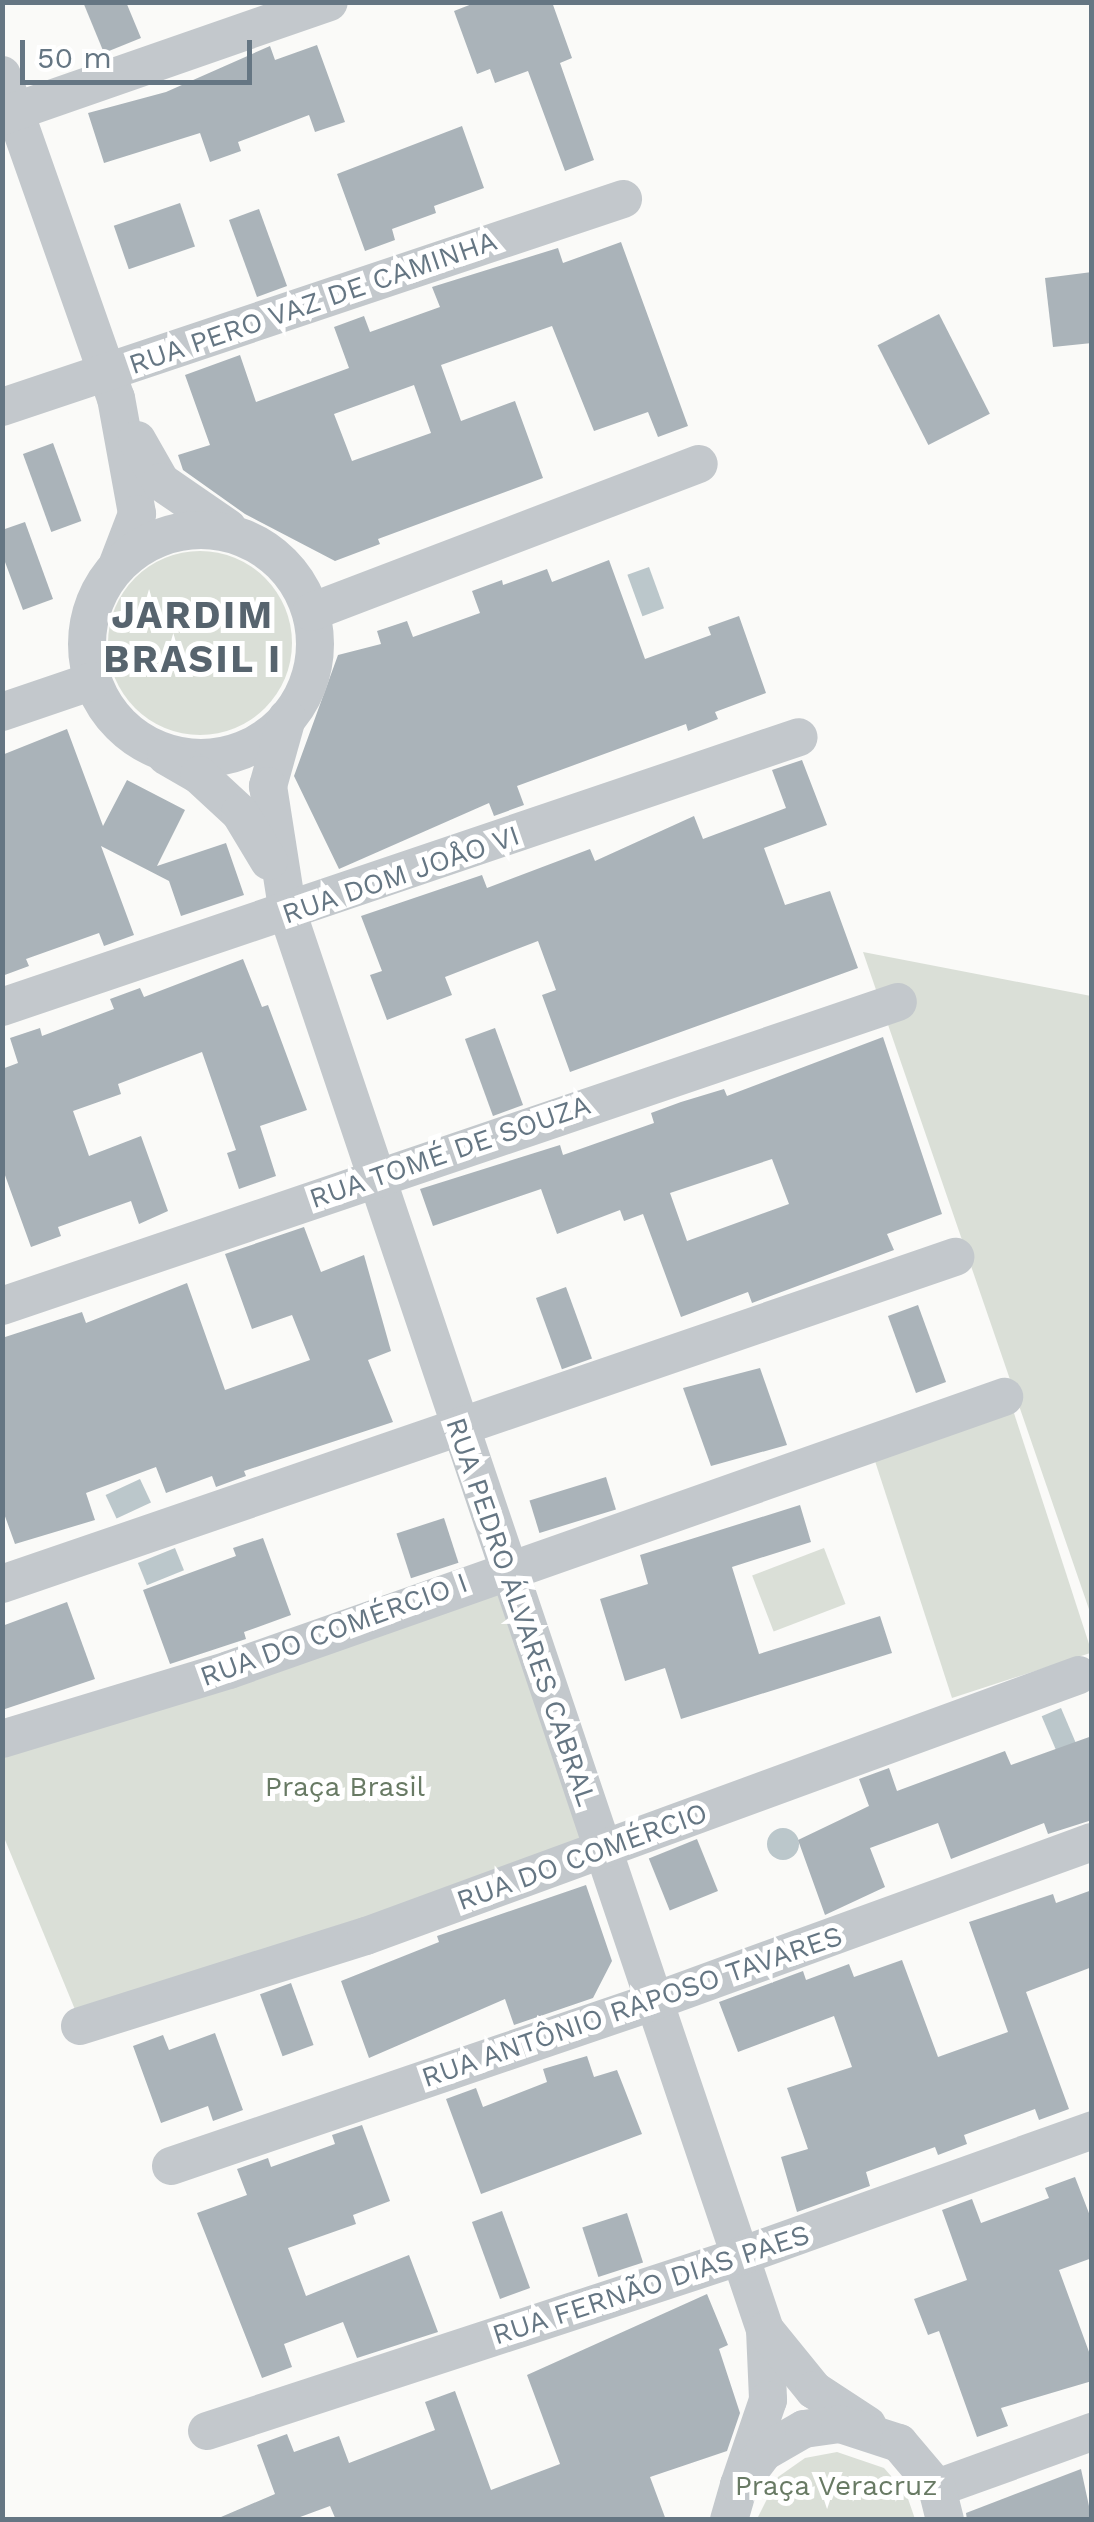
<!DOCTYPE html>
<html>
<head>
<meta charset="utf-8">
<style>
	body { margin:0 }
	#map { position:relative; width:1094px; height:2522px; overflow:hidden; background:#fafaf8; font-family:"Work Sans",sans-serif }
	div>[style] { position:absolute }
	.green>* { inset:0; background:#dadfd7; transform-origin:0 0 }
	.round { border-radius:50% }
	.water>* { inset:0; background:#bbc7cb; transform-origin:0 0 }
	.building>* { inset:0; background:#aab3b9; transform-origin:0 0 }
	.minor>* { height:38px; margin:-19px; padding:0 19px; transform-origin:19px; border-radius:19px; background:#c3c8cc }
	.minor>.ring { margin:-19px; padding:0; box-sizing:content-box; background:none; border:38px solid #c3c8cc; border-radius:50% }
	span { translate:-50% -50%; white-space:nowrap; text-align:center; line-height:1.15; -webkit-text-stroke:10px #fff; paint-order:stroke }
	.street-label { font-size:28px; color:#657683 }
	.park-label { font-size:28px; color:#687a64 }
	.district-label { font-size:38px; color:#57646e; font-weight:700; letter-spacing:2.5px }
	.frame { position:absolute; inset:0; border:5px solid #657683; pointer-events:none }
	.scale { position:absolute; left:20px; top:40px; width:232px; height:45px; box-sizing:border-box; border:5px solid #657683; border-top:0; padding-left:12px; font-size:30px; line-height:35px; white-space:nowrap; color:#657683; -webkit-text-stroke:8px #fff; paint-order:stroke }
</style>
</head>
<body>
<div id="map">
	<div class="green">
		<i class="round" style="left:108px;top:551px;width:184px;height:184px"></i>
		<i style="clip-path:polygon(863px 952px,1091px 996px,1091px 1615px)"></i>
		<i style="left:1013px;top:1410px;width:255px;height:147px;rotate:72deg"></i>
		<i style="left:824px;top:1548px;width:60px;height:77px;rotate:69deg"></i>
		<i style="clip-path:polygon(494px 1584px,590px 1846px,76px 2012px,3px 1835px,2px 1753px)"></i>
		<i style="clip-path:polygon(837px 2452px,884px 2468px,906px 2493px,915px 2519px,757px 2519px,778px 2477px,805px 2458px)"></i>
	</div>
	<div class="water">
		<i style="left:649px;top:567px;width:44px;height:23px;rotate:70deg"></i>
		<i style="left:140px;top:1479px;width:26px;height:38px;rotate:65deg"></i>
		<i style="left:175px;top:1548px;width:24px;height:40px;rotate:68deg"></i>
		<i style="left:1061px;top:1708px;width:44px;height:21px;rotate:67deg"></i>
		<i class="round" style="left:767px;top:1828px;width:32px;height:32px"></i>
	</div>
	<div class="building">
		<i style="clip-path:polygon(83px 2px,126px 2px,141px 38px,104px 53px)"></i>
		<i style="clip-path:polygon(477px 2px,552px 2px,572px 58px,560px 63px,594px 160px,565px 171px,528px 71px,495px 83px,490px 69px,477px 74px,454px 11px)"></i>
		<i style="clip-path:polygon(317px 45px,345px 122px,315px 132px,309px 115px,238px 142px,241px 151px,210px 162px,200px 133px,104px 163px,88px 113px,166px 92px,270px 46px,275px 60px)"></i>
		<i style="clip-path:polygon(462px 126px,484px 188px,434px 206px,436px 213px,392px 229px,395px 240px,365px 251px,337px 174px)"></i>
		<i style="left:180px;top:203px;width:46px;height:70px;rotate:71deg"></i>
		<i style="left:259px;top:209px;width:82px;height:32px;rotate:70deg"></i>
		<i style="clip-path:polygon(evenodd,621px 242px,688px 426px,658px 437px,648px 412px,594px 431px,552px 326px,441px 365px,461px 421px,515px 401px,543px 478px,378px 539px,380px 544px,335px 561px,245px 514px,183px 470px,178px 455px,210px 445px,185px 375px,240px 355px,256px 402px,349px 368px,334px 327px,364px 316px,370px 332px,440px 307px,432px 287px,558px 248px,563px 263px,621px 242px,414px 385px,431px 433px,352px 461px,334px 414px,414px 385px)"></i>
		<i style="clip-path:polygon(1092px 272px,1092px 343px,1053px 347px,1045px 278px)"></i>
		<i style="left:939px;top:314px;width:112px;height:69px;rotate:63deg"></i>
		<i style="left:53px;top:443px;width:83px;height:32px;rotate:70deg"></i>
		<i style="clip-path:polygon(25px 522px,53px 599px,23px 610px,2px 554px,2px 530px)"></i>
		<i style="clip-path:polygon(609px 560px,645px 659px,711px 635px,708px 627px,739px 616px,766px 693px,715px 712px,718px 719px,688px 731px,686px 724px,517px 786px,524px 805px,494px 816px,489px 803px,339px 869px,294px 776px,338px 655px,381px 644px,377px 631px,407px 621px,413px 637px,480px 613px,472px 591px,502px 580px,503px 585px,547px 569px,552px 582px)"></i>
		<i style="clip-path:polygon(67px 729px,103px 826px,127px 780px,185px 810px,157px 866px,226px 843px,244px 895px,181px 916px,169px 881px,101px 846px,134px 935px,104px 946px,99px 933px,26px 959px,29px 966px,2px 976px,2px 755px)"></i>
		<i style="clip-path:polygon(802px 760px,827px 825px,764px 848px,785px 905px,830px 891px,858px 968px,570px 1072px,542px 995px,556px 990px,538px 941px,445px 977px,452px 995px,387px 1020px,370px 975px,382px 971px,361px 916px,482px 875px,487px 888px,590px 849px,595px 861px,694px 816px,703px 839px,786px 808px,772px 770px)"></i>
		<i style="clip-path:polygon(243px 959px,262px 1007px,268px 1005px,307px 1110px,260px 1126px,276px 1176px,239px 1189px,227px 1153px,236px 1150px,202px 1052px,118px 1084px,121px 1094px,73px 1111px,89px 1156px,141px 1136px,168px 1211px,139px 1224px,131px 1201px,58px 1227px,61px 1236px,31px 1247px,2px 1167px,2px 1069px,18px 1063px,10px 1038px,40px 1028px,42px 1036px,114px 1009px,110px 999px,140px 988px,144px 997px)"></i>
		<i style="left:495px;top:1028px;width:82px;height:32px;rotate:70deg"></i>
		<i style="clip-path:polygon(evenodd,883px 1037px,942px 1214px,887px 1234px,894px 1250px,752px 1303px,748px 1292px,681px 1317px,643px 1214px,624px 1221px,620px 1210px,557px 1234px,541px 1189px,433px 1226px,420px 1189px,560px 1145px,563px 1155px,654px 1123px,651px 1113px,681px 1102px,724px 1089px,727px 1096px,883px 1037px,772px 1159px,789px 1204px,687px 1241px,670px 1193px,772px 1159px)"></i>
		<i style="clip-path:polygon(304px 1227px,321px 1272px,364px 1255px,391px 1351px,368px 1360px,393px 1422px,244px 1471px,246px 1476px,216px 1487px,212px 1476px,166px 1493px,156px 1467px,86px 1493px,95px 1520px,15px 1544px,2px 1508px,2px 1338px,82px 1312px,86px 1323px,187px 1283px,225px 1390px,310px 1360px,292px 1315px,252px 1329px,225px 1254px)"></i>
		<i style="left:566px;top:1287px;width:76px;height:32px;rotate:70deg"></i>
		<i style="left:918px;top:1305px;width:82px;height:32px;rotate:70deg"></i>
		<i style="clip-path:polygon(760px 1368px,787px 1445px,711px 1466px,683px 1388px)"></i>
		<i style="left:606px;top:1477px;width:34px;height:80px;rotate:73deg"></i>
		<i style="clip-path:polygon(800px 1505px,811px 1542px,732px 1567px,759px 1654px,880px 1616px,892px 1653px,681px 1719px,665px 1668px,625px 1681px,600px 1599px,648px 1584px,640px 1555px)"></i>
		<i style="left:444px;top:1518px;width:47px;height:50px;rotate:72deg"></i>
		<i style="clip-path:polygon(263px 1538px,291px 1615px,244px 1632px,246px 1639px,170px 1664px,143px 1590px,236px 1556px,233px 1548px)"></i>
		<i style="clip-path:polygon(67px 1602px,95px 1679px,2px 1710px,2px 1626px)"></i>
		<i style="clip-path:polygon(1092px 1736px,1092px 1820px,1048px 1834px,1044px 1823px,951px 1859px,938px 1823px,870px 1848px,885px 1887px,825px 1915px,798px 1840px,869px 1806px,859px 1779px,889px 1768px,897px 1791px,1005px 1751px,1011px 1765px)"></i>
		<i style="left:697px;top:1839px;width:56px;height:52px;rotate:68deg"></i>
		<i style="clip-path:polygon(586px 1885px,612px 1961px,593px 1998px,514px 2025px,505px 1999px,369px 2058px,341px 1981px,439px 1942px,437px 1936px)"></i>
		<i style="clip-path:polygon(1092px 1890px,1092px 1967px,1026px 1992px,1069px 2109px,1039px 2120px,1035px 2109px,964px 2135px,967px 2144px,938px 2155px,935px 2147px,866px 2172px,870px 2186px,797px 2212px,781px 2157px,808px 2149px,787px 2088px,852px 2067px,834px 2016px,738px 2052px,719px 2002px,803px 1971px,806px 1980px,849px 1964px,854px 1977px,902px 1960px,938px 2057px,1008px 2032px,969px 1922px,1053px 1894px,1056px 1903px)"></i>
		<i style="left:291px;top:1983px;width:66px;height:33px;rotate:70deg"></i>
		<i style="clip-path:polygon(215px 2033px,243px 2110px,213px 2121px,208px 2106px,161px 2123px,133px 2046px,163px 2035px,169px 2050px)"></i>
		<i style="clip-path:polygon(587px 2056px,594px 2077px,617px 2070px,642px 2134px,481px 2194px,446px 2099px,476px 2088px,483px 2107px,547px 2082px,543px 2069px)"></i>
		<i style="clip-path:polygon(362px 2125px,390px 2201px,353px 2215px,356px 2224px,288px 2248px,306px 2296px,409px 2255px,438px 2332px,357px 2358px,343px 2322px,284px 2344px,292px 2367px,262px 2378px,197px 2213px,247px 2195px,237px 2169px,268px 2158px,271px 2167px,335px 2144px,332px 2135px)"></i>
		<i style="clip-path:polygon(1075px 2177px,1092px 2221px,1092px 2258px,1059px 2270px,1092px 2360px,1092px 2381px,1001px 2408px,1008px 2426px,977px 2437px,939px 2331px,928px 2335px,914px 2299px,967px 2280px,942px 2210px,972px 2199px,981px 2223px,1049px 2198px,1045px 2188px)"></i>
		<i style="left:502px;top:2211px;width:82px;height:32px;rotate:70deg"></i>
		<i style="left:627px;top:2213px;width:52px;height:47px;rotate:72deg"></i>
		<i style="clip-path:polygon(707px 2294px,728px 2345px,719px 2349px,740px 2413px,727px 2451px,650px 2477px,666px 2520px,336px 2520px,330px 2506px,292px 2520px,214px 2520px,275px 2494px,257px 2445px,287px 2434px,294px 2452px,339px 2436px,349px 2463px,435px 2430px,425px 2402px,455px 2391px,491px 2490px,560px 2464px,527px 2375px)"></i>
		<i style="clip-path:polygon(1081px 2469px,1092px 2520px,967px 2520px,966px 2513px)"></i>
	</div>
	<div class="minor">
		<i style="left:2px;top:75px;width:343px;rotate:70.6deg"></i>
		<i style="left:116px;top:398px;width:118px;rotate:79.7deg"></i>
		<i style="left:137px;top:514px;width:56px;rotate:111deg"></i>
		<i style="left:2px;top:116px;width:346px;rotate:-19.2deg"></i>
		<i style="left:2px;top:407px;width:655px;rotate:-18.52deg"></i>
		<i style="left:137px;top:440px;width:48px;rotate:60.3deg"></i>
		<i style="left:161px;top:482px;width:81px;rotate:34.5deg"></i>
		<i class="ring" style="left:87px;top:530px;width:190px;height:190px"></i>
		<i style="left:311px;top:612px;width:415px;rotate:-20.9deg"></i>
		<i style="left:2px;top:712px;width:96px;rotate:-18.8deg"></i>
		<i style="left:287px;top:718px;width:71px;rotate:105.6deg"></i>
		<i style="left:268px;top:786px;width:130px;rotate:81.1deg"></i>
		<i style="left:288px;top:914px;width:1494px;rotate:71.38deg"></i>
		<i style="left:765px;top:2330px;width:70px;rotate:87.5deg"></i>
		<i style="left:768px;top:2400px;width:90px;rotate:108.8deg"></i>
		<i style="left:166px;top:756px;width:38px;rotate:30deg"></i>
		<i style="left:199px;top:775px;width:56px;rotate:42.8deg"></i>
		<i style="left:240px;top:813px;width:56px;rotate:58.9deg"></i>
		<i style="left:2px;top:1007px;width:841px;rotate:-18.71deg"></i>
		<i style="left:2px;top:1306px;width:946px;rotate:-18.74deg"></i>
		<i style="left:2px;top:1584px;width:1008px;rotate:-18.94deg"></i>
		<i style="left:2px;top:1739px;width:237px;rotate:-16.9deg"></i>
		<i style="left:229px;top:1670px;width:822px;rotate:-19.41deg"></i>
		<i style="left:80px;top:2026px;width:300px;rotate:-17.5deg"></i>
		<i style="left:366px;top:1936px;width:759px;rotate:-20.11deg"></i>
		<i style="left:171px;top:2166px;width:511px;rotate:-18.82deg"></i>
		<i style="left:655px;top:2001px;width:465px;rotate:-20deg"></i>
		<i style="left:766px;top:2331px;width:76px;rotate:50.9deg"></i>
		<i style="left:814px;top:2390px;width:64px;rotate:33.4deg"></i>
		<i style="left:207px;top:2431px;width:562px;rotate:-18.14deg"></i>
		<i style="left:741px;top:2256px;width:373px;rotate:-19.7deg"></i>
		<i style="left:937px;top:2488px;width:165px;rotate:-19.9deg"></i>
		<i style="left:729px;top:2520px;width:36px;rotate:-74deg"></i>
		<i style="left:739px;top:2485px;width:41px;rotate:-52.9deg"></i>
		<i style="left:764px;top:2452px;width:46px;rotate:-29.9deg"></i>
		<i style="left:804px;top:2429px;width:36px;rotate:-8deg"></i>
		<i style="left:840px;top:2424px;width:62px;rotate:17.9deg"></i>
		<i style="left:899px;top:2443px;width:59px;rotate:49.8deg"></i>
		<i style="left:937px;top:2488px;width:33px;rotate:76deg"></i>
	</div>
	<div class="street-label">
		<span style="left:313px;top:303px;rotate:-19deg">RUA PERO VAZ DE CAMINHA</span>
		<span style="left:401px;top:875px;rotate:-19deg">RUA DOM JOÅO VI</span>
		<span style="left:450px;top:1152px;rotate:-19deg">RUA TOMÉ DE SOUZA</span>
		<span style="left:521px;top:1612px;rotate:71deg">RUA PEDRO ÁLVARES CABRAL</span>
		<span style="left:334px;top:1630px;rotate:-20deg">RUA DO COMÉRCIO I</span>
		<span style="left:582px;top:1857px;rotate:-20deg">RUA DO COMÉRCIO</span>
		<span style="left:632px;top:2007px;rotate:-19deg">RUA ANTÔNIO RAPOSO TAVARES</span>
		<span style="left:651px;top:2285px;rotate:-18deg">RUA FERNÃO DIAS PAES</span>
	</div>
	<div class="park-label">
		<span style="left:345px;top:1787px">Praça Brasil</span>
		<span style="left:836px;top:2486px">Praça Veracruz</span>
	</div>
	<div class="district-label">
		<span style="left:193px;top:638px">JARDIM<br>BRASIL I</span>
	</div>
	<div class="frame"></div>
	<div class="scale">50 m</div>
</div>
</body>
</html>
